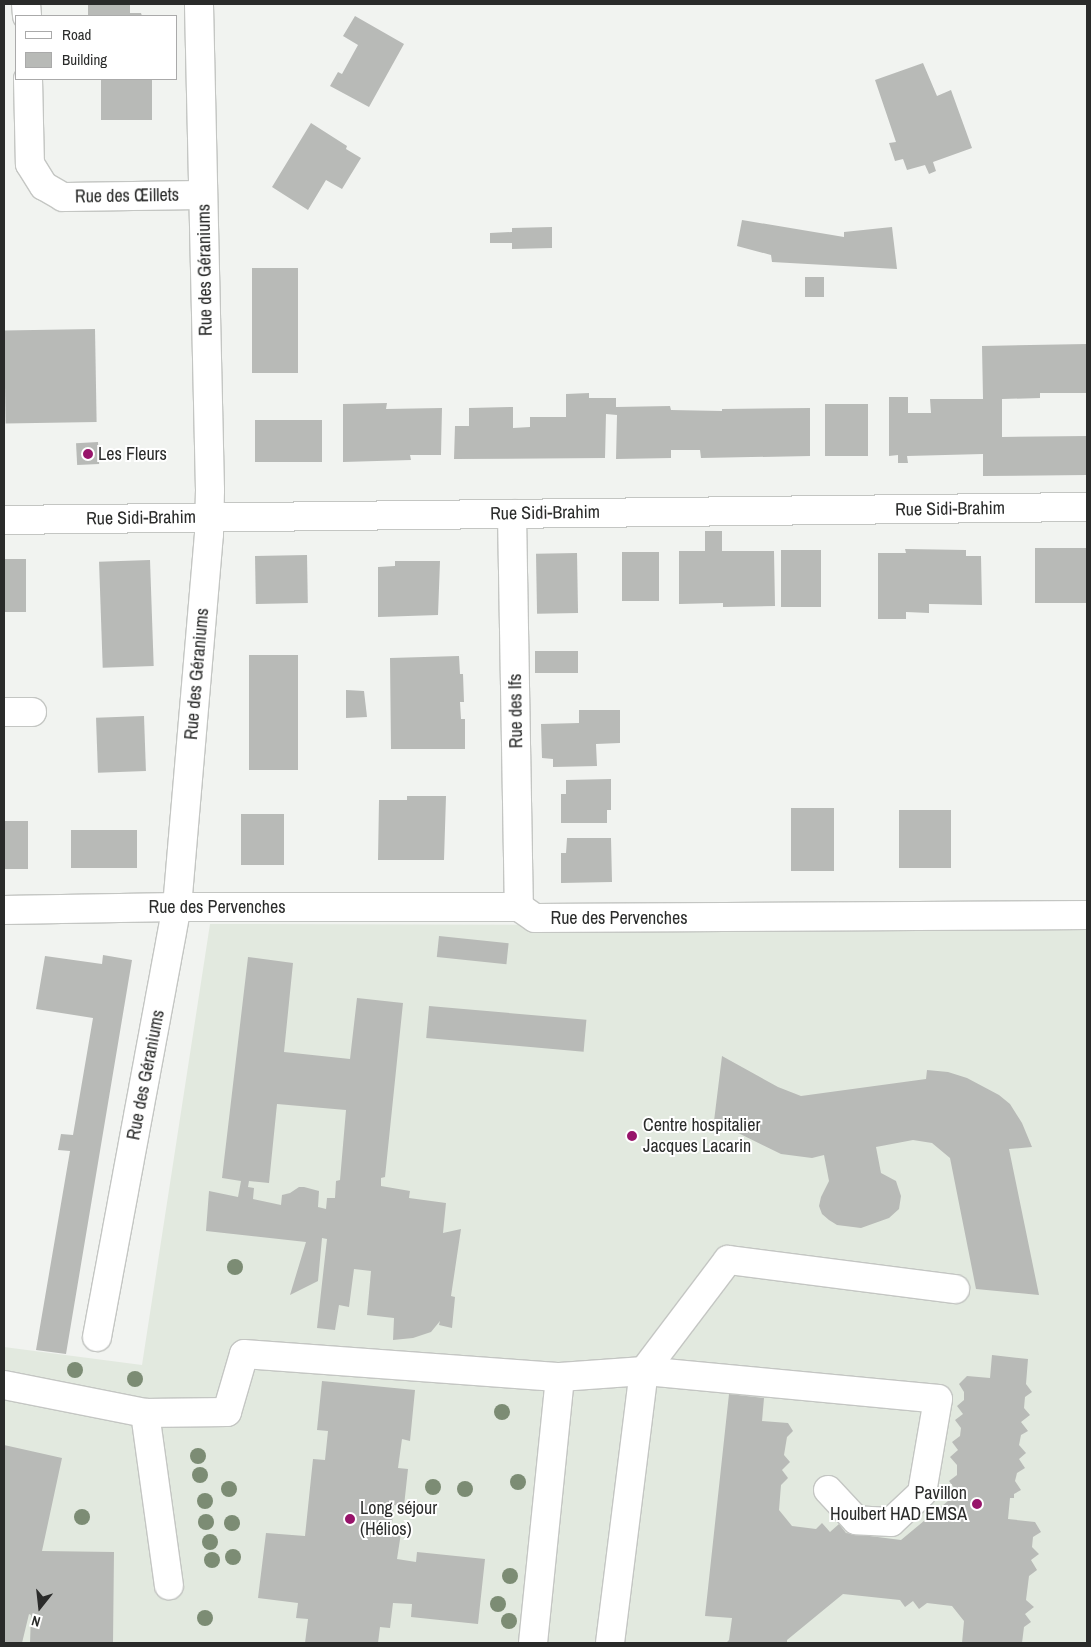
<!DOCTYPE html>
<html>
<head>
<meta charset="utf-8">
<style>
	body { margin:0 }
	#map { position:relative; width:1091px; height:1647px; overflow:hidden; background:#f1f3f0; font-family:"Archivo Narrow",sans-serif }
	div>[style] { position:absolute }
	.built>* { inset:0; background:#e2e9df }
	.building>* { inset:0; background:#b8bab7; transform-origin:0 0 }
	.roads { filter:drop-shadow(1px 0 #c4c6c3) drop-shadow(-1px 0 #c4c6c3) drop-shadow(0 1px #c4c6c3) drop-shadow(0 -1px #c4c6c3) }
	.minor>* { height:28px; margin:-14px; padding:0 14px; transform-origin:14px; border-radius:14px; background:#fff }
	.trees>* { width:16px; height:16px; margin:-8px; border-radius:50%; background:#7c8c74 }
	.dots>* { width:14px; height:14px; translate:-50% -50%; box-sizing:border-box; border:2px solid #fff; border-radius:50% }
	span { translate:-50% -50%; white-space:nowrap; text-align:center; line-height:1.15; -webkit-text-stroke:4px #fff; paint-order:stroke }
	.street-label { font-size:18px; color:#2a2b2a }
	.poi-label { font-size:18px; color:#2a2b2a }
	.left { translate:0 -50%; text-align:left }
	.right { translate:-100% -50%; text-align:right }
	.frame { position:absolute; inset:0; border:5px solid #2a2b2a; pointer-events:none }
	.legend { position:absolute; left:15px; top:15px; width:162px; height:65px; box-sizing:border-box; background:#fff; border:1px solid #aaa; margin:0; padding:6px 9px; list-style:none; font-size:15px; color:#2a2b2a }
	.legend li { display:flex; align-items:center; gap:10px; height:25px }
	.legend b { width:25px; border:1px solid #aaa }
	.north { position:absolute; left:15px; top:1582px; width:50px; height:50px; -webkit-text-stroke:4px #fff; paint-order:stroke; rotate:196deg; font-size:14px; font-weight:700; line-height:20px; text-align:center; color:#2a2b2a }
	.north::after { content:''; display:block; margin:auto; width:18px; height:22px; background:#2a2b2a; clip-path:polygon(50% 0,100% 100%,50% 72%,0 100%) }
</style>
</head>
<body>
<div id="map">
	<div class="built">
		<i style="clip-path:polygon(210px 924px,1087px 926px,1087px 1643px,4px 1643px,4px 1347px,142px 1365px)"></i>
	</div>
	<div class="building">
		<i style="clip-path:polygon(88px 4px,130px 4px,130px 13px,141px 13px,142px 16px,88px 16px)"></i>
		<i style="clip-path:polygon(355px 16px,404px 44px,369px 107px,330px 86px,338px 72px,342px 74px,358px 45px,343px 36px)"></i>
		<i style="clip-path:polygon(923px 63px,937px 96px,951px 90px,972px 148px,933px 162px,936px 171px,929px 174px,925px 165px,907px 170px,903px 159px,895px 161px,889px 143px,896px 142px,875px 80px)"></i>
		<i style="left:101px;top:79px;width:51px;height:41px"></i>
		<i style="clip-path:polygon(311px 123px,347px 146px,346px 149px,361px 158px,342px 189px,326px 180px,308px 210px,272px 187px)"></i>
		<i style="clip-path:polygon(742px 220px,844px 237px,844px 232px,892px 227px,897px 269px,772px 262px,771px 255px,737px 246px)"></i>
		<i style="clip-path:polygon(552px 227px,552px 248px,512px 249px,512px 243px,490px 243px,490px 233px,512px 232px,512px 228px)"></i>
		<i style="left:252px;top:268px;width:46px;height:105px"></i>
		<i style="left:805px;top:277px;width:19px;height:20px"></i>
		<i style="left:95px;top:329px;width:93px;height:91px;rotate:89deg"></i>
		<i style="clip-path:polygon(1087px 344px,1087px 393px,1040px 393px,1040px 398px,1002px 399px,1002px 437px,1087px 436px,1087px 475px,983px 476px,983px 454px,907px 456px,908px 463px,898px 463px,898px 455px,889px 456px,889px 397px,908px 397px,908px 413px,931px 413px,930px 399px,983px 399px,982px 346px)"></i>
		<i style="clip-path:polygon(589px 393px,589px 398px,616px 398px,616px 407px,670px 406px,671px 410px,722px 411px,722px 409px,810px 408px,810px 456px,701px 458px,700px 450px,671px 450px,671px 458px,616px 459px,617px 415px,606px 414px,605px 458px,454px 459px,455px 426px,469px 426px,469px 408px,513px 407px,513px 428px,530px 427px,530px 417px,566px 417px,566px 394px)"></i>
		<i style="clip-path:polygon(387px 403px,386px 409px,442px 408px,441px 455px,410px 455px,411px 460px,343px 462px,343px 404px)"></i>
		<i style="left:825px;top:404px;width:43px;height:52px"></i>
		<i style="left:255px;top:420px;width:67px;height:42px"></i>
		<i style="left:98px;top:442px;width:22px;height:22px;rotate:87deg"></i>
		<i style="clip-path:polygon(705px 531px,722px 531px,722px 551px,774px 551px,775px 606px,723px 607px,723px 603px,679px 604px,679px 551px,705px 551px)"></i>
		<i style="left:1035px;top:548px;width:51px;height:55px"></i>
		<i style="clip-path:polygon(905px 549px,966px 550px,966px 556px,981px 556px,982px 605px,929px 604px,929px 613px,906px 612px,906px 619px,878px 619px,878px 553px,906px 553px)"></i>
		<i style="left:781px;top:550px;width:40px;height:57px"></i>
		<i style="left:622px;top:552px;width:37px;height:49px"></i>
		<i style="left:577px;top:553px;width:60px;height:41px;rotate:89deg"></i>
		<i style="left:307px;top:555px;width:48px;height:52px;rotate:89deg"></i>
		<i style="left:4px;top:559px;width:22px;height:53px"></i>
		<i style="left:150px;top:560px;width:106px;height:51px;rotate:88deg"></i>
		<i style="clip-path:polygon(395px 561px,440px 561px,438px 615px,378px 617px,378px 567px,395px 566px)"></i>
		<i style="left:535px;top:651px;width:43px;height:22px"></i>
		<i style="left:298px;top:655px;width:115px;height:49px;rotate:90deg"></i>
		<i style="clip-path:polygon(459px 656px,460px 674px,463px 674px,464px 702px,460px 702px,461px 719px,465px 719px,465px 749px,391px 749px,390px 658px)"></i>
		<i style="clip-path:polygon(346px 690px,364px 691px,367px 717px,346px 718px)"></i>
		<i style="clip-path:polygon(579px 710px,620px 710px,620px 743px,596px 744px,597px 766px,553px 767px,553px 759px,542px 758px,541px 724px,579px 723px)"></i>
		<i style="left:144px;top:716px;width:55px;height:48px;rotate:88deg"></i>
		<i style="clip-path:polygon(611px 779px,611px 810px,607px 810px,607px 823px,561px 823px,561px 794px,566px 794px,566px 780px)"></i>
		<i style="clip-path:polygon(407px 796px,446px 796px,444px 860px,378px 860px,379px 800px,407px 800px)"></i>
		<i style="left:791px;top:808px;width:43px;height:63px"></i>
		<i style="left:899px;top:810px;width:52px;height:58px"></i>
		<i style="left:241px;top:814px;width:43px;height:51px"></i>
		<i style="left:28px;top:821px;width:48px;height:24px;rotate:90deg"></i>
		<i style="left:137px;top:830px;width:38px;height:66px;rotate:90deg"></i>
		<i style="clip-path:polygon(567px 838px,611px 838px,612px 882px,561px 883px,561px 853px,566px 853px)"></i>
		<i style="left:439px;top:936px;width:70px;height:21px;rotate:6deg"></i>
		<i style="clip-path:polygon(103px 955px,132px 960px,66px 1354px,36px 1350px,70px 1151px,58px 1150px,61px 1134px,73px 1135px,93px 1018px,36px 1009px,45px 956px,102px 964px)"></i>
		<i style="clip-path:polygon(evenodd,248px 957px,293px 963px,284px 1052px,350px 1059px,357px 998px,403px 1003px,385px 1177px,381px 1178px,381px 1186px,410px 1191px,409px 1198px,446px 1203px,443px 1233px,461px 1229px,451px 1296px,455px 1297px,452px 1328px,439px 1325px,440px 1321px,431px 1332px,413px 1338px,393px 1340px,394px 1318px,367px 1315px,371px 1271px,354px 1269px,349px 1307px,339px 1305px,335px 1330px,317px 1328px,327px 1239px,322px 1238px,318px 1281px,290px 1295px,306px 1242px,206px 1231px,209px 1191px,238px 1197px,241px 1181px,222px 1178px,248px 957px,277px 1104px,346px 1110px,340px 1180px,336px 1181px,335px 1198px,327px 1198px,326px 1209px,318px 1207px,319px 1191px,304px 1187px,299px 1187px,290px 1193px,282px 1195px,281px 1205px,253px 1199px,254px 1188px,248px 1187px,249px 1181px,269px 1183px,277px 1104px)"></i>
		<i style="left:429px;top:1006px;width:158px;height:32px;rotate:5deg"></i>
		<i style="clip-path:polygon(722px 1056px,778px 1087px,801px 1096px,926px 1079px,927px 1070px,948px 1072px,967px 1078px,999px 1095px,1010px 1104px,1022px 1123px,1032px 1147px,1009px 1149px,1039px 1295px,976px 1289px,950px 1158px,932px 1143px,913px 1140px,876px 1147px,881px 1173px,896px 1181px,901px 1196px,899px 1209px,889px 1218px,861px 1228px,837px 1225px,829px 1220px,822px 1214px,819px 1206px,821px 1197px,829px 1181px,824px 1155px,812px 1158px,781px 1154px,714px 1121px)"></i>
		<i style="clip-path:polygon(992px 1355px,1028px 1359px,1026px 1384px,1032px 1392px,1025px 1397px,1024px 1408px,1030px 1415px,1021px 1422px,1028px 1431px,1021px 1435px,1019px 1445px,1026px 1453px,1019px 1459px,1025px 1468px,1017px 1473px,1015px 1481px,1021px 1490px,1014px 1494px,1014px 1498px,1010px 1498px,1008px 1519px,1035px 1522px,1041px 1532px,1033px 1537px,1032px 1547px,1039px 1554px,1031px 1560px,1037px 1570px,1029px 1576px,1026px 1600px,1034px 1607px,1025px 1614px,1031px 1622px,1024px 1627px,1022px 1643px,962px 1643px,964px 1621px,952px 1606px,927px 1603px,919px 1609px,913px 1601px,905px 1607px,900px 1600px,843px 1594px,787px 1640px,787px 1643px,726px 1643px,729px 1640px,732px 1618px,705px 1616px,729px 1394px,764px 1398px,762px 1421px,788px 1423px,793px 1431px,787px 1437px,784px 1455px,790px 1462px,782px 1470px,788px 1478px,781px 1485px,779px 1510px,792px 1526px,816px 1529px,822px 1523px,830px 1532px,839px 1524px,846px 1533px,901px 1540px,954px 1496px,955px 1489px,949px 1481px,957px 1475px,957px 1465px,950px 1457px,958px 1450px,952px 1442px,960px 1436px,961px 1428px,955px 1420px,963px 1414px,957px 1406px,964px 1400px,964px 1392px,959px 1384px,967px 1376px,990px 1378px)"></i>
		<i style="clip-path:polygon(322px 1381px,415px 1390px,410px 1441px,402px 1439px,398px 1468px,408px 1469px,404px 1506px,394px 1505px,391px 1532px,401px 1533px,397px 1559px,416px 1562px,417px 1552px,485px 1559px,478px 1624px,411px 1617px,412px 1604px,393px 1603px,390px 1628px,380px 1627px,378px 1643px,305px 1643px,308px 1619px,296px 1618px,298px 1603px,258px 1598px,266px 1533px,305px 1536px,313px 1459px,325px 1460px,328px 1431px,317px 1430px)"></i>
		<i style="clip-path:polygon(4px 1445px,62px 1458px,42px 1551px,114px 1552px,113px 1643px,30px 1643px,31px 1615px,29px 1614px,22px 1643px,4px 1643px)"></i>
	</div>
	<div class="roads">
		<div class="minor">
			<i style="left:26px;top:4px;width:12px;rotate:85deg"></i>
			<i style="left:28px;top:79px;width:85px;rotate:88.7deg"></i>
			<i style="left:30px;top:164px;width:26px;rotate:58deg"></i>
			<i style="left:44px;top:186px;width:22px;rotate:30deg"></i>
			<i style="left:63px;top:197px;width:140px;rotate:-0.8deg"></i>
			<i style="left:512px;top:514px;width:393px;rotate:89deg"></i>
			<i style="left:4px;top:520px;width:1083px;rotate:-0.69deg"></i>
			<i style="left:4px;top:712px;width:28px"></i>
			<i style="left:4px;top:910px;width:173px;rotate:-1deg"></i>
			<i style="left:177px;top:907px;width:342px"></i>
			<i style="left:519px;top:907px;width:19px;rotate:35deg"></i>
			<i style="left:535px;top:918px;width:552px;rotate:-0.31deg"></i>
			<i style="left:97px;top:1337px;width:437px;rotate:-79.5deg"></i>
			<i style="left:177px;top:907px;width:374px;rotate:-85.1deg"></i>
			<i style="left:209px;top:534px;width:44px;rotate:-88.7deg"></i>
			<i style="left:210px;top:490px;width:486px;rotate:-91.3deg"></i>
			<i style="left:4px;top:1385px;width:144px;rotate:11.2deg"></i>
			<i style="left:145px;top:1413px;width:82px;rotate:-0.7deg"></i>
			<i style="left:227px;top:1412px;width:60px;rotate:-73.7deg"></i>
			<i style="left:244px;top:1354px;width:317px;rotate:4.2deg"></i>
			<i style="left:560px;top:1377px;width:84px;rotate:-4.1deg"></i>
			<i style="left:644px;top:1371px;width:139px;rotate:-52.9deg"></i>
			<i style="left:728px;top:1260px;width:229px;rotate:7.3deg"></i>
			<i style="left:145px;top:1413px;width:174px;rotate:82.1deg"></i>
			<i style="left:533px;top:1643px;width:267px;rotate:-84.2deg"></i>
			<i style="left:610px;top:1643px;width:274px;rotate:-82.9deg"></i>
			<i style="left:644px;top:1371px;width:295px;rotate:5.4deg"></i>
			<i style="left:938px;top:1399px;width:95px;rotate:99.7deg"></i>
			<i style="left:922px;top:1493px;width:42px;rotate:136.9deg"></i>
			<i style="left:891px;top:1522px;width:35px;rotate:-177deg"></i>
			<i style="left:856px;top:1520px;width:41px;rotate:-133deg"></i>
		</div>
	</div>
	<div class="trees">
		<i style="left:235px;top:1267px"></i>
		<i style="left:75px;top:1370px"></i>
		<i style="left:135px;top:1379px"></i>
		<i style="left:502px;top:1412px"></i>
		<i style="left:198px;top:1456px"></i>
		<i style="left:200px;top:1475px"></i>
		<i style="left:518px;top:1482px"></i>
		<i style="left:433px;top:1487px"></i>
		<i style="left:229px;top:1489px"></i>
		<i style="left:465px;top:1489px"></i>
		<i style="left:205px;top:1501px"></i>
		<i style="left:82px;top:1517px"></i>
		<i style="left:206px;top:1522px"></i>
		<i style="left:232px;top:1523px"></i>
		<i style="left:210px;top:1542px"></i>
		<i style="left:233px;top:1557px"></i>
		<i style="left:212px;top:1560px"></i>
		<i style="left:510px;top:1576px"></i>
		<i style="left:498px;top:1604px"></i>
		<i style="left:205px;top:1618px"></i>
		<i style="left:509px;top:1621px"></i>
	</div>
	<div class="dots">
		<i style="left:88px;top:454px;background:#97146a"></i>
		<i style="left:632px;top:1136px;background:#97146a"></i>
		<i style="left:977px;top:1504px;background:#97146a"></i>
		<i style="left:350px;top:1519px;background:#97146a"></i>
	</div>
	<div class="street-label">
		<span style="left:127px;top:196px;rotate:-1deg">Rue des Œillets</span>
		<span style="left:205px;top:270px;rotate:-91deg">Rue des Géraniums</span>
		<span style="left:950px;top:509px;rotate:-1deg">Rue Sidi-Brahim</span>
		<span style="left:545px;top:513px;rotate:-1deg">Rue Sidi-Brahim</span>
		<span style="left:141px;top:518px;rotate:-1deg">Rue Sidi-Brahim</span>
		<span style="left:197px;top:674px;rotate:-85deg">Rue des Géraniums</span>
		<span style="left:516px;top:711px;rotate:-91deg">Rue des Ifs</span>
		<span style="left:217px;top:907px">Rue des Pervenches</span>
		<span style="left:619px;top:918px">Rue des Pervenches</span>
		<span style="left:146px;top:1075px;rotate:-79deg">Rue des Géraniums</span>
	</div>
	<div class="poi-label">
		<span class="left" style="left:98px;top:454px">Les Fleurs</span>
		<span class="left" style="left:643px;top:1136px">Centre hospitalier<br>Jacques Lacarin</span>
		<span class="right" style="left:967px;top:1504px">Pavillon<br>Houlbert HAD EMSA</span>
		<span class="left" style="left:360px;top:1519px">Long séjour<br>(Hélios)</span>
	</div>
	<div class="frame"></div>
	<ul class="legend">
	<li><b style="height:6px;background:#fff"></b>Road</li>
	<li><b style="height:14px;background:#b8bab7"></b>Building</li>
	</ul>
	<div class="north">N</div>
</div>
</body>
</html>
